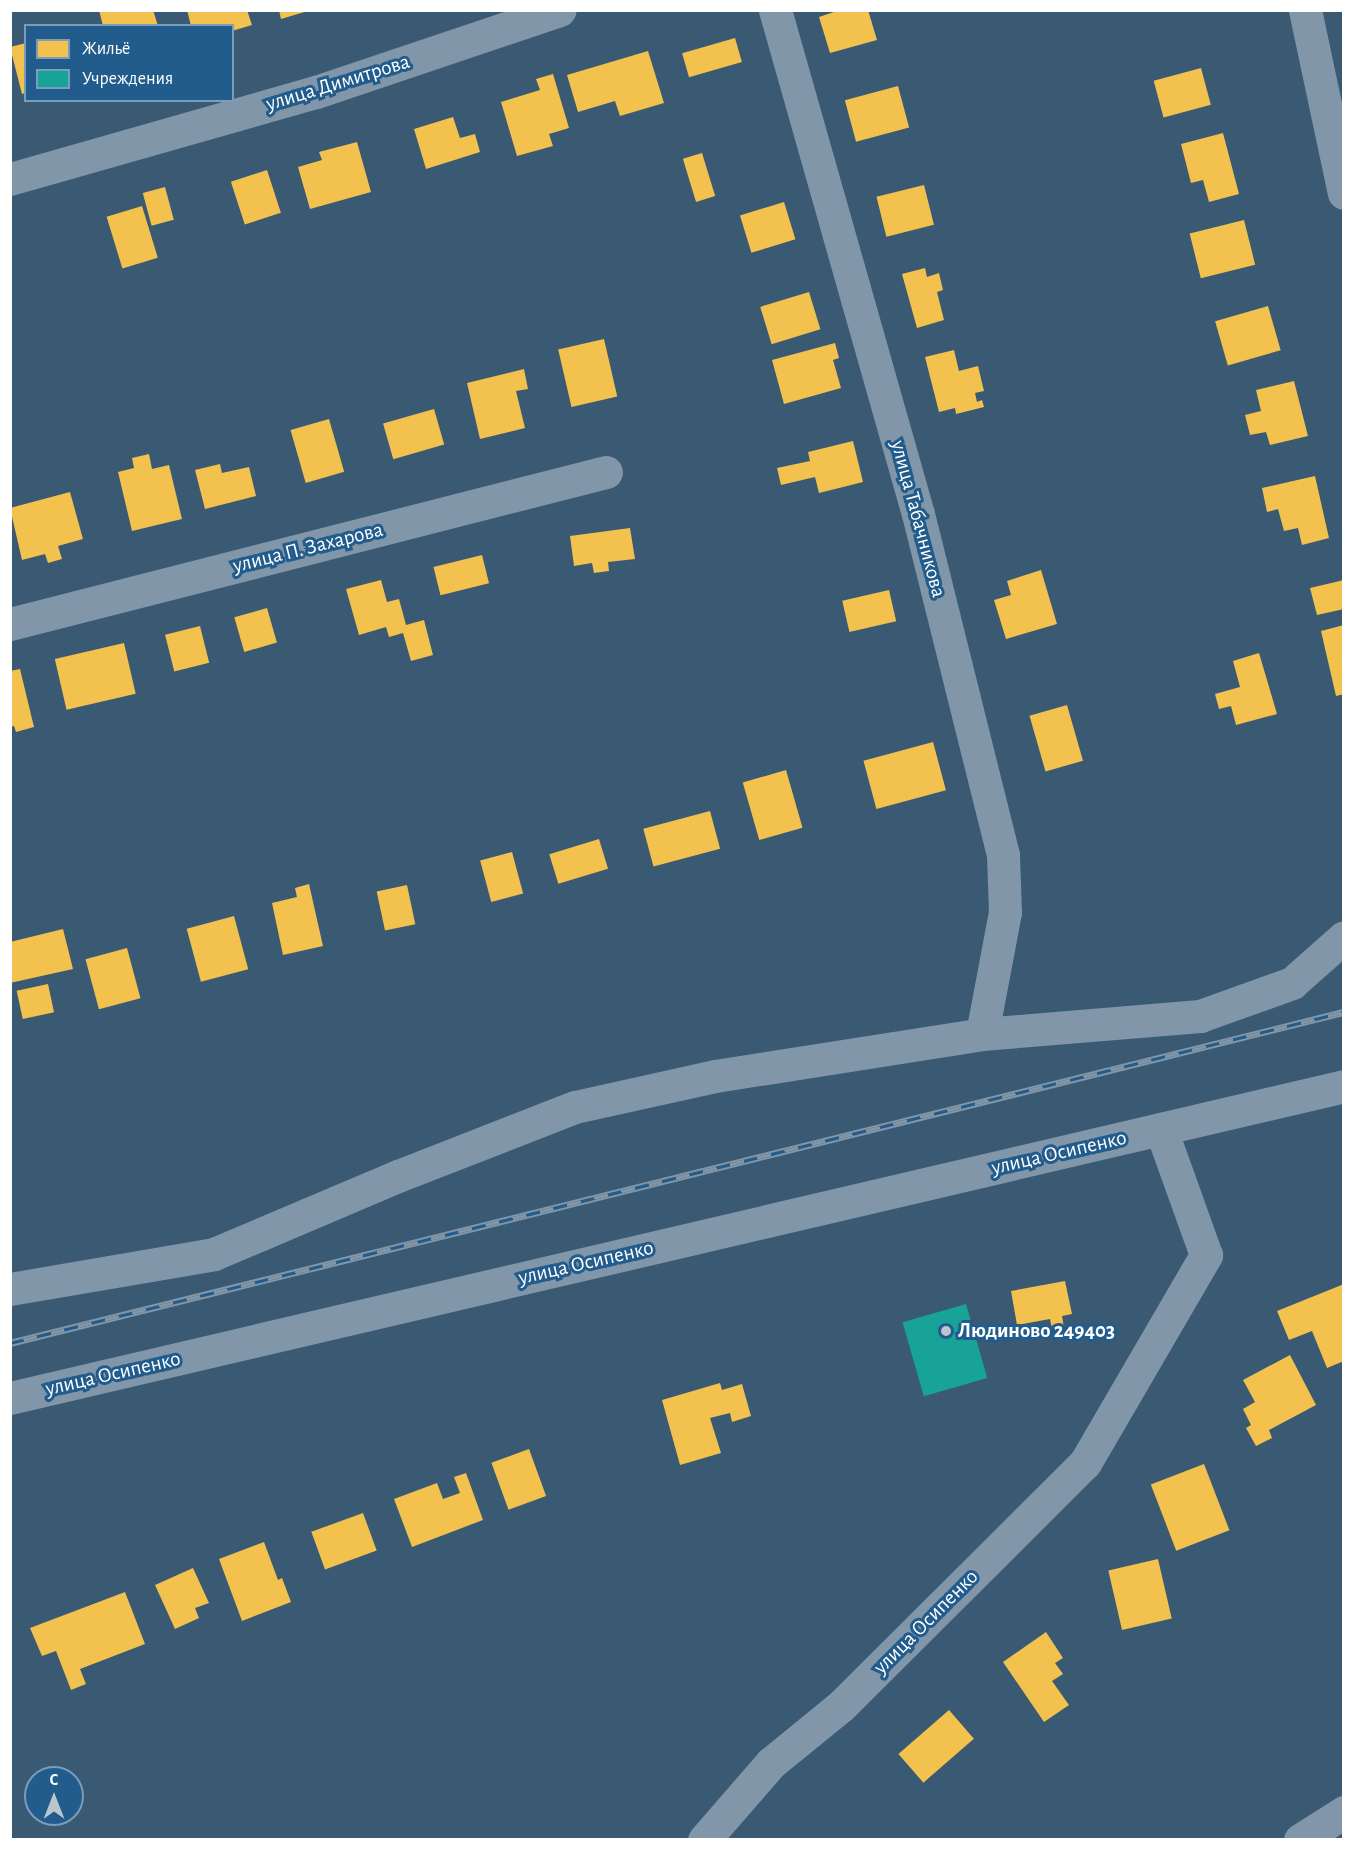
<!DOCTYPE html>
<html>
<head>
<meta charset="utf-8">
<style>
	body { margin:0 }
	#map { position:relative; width:1354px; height:1850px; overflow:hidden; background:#3a5a74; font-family:"Alegreya Sans",sans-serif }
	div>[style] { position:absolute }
	.homes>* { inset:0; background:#f2c14e; transform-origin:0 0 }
	.public>* { inset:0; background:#17a398; transform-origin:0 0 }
	.minor>* { height:33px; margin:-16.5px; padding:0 16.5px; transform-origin:16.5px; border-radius:16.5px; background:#8196a8 }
	.tertiary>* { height:33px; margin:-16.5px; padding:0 16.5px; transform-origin:16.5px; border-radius:16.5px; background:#8196a8 }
	.rail>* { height:7px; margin-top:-3.5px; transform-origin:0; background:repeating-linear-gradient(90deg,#225c8d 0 14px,#8196a7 0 28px); box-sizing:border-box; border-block:2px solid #8196a7 }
	.dots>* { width:16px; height:16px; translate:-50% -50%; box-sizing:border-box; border:3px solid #225c8d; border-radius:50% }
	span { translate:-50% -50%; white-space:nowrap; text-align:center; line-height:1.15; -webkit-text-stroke:6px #225c8d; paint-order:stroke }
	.street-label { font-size:21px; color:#fff }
	.poi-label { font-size:21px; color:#fff; font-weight:700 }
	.left { translate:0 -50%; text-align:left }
	.frame { position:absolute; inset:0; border:12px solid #fff; pointer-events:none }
	.legend { position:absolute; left:24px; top:24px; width:210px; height:78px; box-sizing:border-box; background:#225c8d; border:2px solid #7a9dbb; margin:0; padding:8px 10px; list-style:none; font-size:18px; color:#fff }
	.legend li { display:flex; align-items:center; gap:12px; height:30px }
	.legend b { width:30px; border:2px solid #7a9dbb }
	.north { position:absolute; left:24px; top:1766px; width:60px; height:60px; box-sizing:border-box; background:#225c8d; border:2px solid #7a9dbb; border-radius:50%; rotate:0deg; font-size:16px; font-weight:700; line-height:24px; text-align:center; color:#fff }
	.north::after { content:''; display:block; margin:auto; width:21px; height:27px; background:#bac5ce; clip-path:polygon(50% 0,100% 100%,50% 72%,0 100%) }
</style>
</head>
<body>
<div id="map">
	<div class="homes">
		<i style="clip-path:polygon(99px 10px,153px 10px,158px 26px,103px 26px)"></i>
		<i style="clip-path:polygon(187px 10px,247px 10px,252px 25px,232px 31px,232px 26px,191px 26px)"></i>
		<i style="clip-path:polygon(279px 10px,308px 10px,308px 11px,281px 19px)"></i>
		<i style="clip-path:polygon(840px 10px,868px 10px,877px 40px,830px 53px,819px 17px)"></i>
		<i style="left:735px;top:38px;width:25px;height:55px;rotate:74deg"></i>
		<i style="clip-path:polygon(26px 43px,26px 93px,22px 94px,10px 47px)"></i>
		<i style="clip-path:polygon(648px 51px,664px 103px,620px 116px,615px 101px,578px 112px,567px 75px)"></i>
		<i style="left:1201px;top:68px;width:38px;height:49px;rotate:75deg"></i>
		<i style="clip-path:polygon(553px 74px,569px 128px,549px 134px,553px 146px,517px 156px,501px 102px,540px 90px,536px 79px)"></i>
		<i style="left:898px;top:86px;width:43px;height:55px;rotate:75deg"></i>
		<i style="clip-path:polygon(453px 117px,460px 138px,475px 134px,480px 152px,426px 169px,414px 129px)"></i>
		<i style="clip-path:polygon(1223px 133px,1239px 194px,1209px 202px,1203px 180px,1191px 183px,1181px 144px)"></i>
		<i style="clip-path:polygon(357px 142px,371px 192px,310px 209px,298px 167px,322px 160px,319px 152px)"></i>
		<i style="left:702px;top:153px;width:45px;height:20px;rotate:73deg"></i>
		<i style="left:267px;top:170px;width:45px;height:38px;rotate:72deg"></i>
		<i style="left:924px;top:185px;width:41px;height:49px;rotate:76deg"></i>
		<i style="left:165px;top:187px;width:34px;height:23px;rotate:75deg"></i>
		<i style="left:784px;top:202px;width:39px;height:46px;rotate:73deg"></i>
		<i style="left:142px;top:206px;width:54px;height:37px;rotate:73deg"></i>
		<i style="left:1244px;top:220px;width:46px;height:56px;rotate:76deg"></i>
		<i style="clip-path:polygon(925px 268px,927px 277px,939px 273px,943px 290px,937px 292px,944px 320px,917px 328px,902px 274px)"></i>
		<i style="left:809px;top:292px;width:39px;height:51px;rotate:73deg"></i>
		<i style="left:1268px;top:306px;width:46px;height:55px;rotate:74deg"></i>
		<i style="left:604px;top:339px;width:59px;height:47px;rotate:77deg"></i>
		<i style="clip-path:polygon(835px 343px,839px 358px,833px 360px,841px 388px,784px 404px,772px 360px)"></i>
		<i style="clip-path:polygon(954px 350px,959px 371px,978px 366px,984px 391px,975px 393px,977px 402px,982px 400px,984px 407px,956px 414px,955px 408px,939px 412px,925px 357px)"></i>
		<i style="clip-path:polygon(524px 369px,528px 389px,516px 391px,525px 428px,480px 439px,467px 383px)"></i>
		<i style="clip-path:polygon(1294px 381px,1308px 436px,1270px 445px,1266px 432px,1250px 435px,1245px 415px,1261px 411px,1256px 390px)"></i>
		<i style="left:434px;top:409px;width:37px;height:53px;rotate:74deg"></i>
		<i style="left:329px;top:419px;width:55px;height:40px;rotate:74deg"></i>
		<i style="clip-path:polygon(853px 441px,863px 482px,819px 493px,815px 477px,781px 485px,777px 468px,810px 461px,808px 452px)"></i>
		<i style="clip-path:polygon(149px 454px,152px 469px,169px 465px,182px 519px,132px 531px,118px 472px,134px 468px,132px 458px)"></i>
		<i style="clip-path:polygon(220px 464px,222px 473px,249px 467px,256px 496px,205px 509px,195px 470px)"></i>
		<i style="clip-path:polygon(1315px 476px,1329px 538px,1302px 545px,1298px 528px,1284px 531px,1278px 509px,1267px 512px,1262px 488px)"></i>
		<i style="clip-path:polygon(70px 492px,83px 539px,58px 546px,62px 559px,48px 563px,45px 554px,22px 560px,10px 508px)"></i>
		<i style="clip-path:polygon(630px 528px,635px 559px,608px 562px,609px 571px,594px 573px,592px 563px,574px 566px,570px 536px)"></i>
		<i style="left:482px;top:555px;width:29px;height:50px;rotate:76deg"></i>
		<i style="clip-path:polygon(1041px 570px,1057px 624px,1006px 639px,994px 600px,1011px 595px,1007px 581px)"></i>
		<i style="clip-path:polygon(381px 580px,387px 602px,399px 599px,406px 625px,424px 620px,433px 655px,411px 661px,403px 633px,389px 637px,386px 627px,359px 635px,346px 589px)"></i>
		<i style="clip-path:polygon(1344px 580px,1344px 609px,1317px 615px,1310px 588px)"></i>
		<i style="left:889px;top:590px;width:32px;height:48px;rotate:77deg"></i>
		<i style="left:267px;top:608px;width:36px;height:34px;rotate:74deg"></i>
		<i style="clip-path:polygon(1344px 625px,1344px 694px,1336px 696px,1321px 631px)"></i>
		<i style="left:200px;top:626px;width:38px;height:36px;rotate:76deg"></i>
		<i style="left:124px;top:643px;width:52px;height:71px;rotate:77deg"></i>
		<i style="clip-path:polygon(1259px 653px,1277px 714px,1236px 725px,1231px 706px,1219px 709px,1215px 694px,1240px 687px,1233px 661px)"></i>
		<i style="clip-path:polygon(20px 669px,34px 727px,16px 732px,14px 726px,10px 727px,10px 671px)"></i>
		<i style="left:1067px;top:705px;width:58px;height:39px;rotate:74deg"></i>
		<i style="left:933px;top:742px;width:50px;height:72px;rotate:75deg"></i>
		<i style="left:786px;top:770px;width:60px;height:45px;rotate:74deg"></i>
		<i style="left:710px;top:811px;width:39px;height:69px;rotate:75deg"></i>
		<i style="left:599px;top:839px;width:31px;height:52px;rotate:73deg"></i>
		<i style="left:512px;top:852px;width:43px;height:33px;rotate:75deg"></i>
		<i style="clip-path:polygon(309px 884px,323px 946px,283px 955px,272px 903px,297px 897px,295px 888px)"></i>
		<i style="left:407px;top:885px;width:40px;height:31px;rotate:78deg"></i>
		<i style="left:234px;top:916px;width:55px;height:49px;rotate:75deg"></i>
		<i style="clip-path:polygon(63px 929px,73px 969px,10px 983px,10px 942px)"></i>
		<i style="left:127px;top:948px;width:52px;height:43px;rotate:75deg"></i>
		<i style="left:48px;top:984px;width:29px;height:32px;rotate:78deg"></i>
		<i style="clip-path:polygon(1065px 1281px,1072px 1314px,1062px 1316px,1064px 1328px,1052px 1330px,1050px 1319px,1017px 1325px,1011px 1291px)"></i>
		<i style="clip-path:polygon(1344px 1284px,1344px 1361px,1327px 1368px,1312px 1331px,1289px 1340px,1277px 1311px)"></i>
		<i style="clip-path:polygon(1290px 1355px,1316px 1405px,1269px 1430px,1272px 1438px,1256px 1446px,1246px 1428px,1251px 1425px,1243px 1409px,1255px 1402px,1243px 1380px)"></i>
		<i style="clip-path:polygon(720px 1383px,722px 1390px,742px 1384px,751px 1416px,732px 1422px,730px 1413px,710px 1418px,721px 1453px,680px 1465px,662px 1400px)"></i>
		<i style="left:529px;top:1449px;width:50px;height:40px;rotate:70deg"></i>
		<i style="left:1204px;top:1464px;width:71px;height:57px;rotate:69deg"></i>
		<i style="clip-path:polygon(466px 1473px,483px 1520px,412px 1547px,394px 1499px,437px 1483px,443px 1499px,460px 1493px,454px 1477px)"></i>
		<i style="left:363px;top:1513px;width:40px;height:55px;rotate:70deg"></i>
		<i style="clip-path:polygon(264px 1542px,278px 1580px,282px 1578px,291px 1602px,242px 1621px,219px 1559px)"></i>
		<i style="left:1158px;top:1559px;width:61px;height:51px;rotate:77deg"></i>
		<i style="clip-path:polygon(193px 1568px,209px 1603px,195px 1608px,199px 1618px,175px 1629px,155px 1585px)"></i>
		<i style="clip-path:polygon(125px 1592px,145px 1644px,80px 1669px,86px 1684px,71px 1690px,56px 1651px,42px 1656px,30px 1628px)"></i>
		<i style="clip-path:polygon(1046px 1632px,1063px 1658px,1055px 1663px,1063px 1674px,1052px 1681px,1069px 1705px,1044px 1722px,1003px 1662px)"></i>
		<i style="left:949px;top:1710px;width:38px;height:67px;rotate:49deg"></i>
	</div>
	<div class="public">
		<i style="left:966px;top:1304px;width:77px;height:66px;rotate:74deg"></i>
	</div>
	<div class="minor">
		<i style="left:775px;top:10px;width:524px;rotate:74.16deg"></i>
		<i style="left:918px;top:514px;width:351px;rotate:76deg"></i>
		<i style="left:1003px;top:855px;width:57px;rotate:88deg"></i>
		<i style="left:1005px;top:912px;width:124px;rotate:100.7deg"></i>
		<i style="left:1305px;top:10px;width:187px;rotate:78deg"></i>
		<i style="left:10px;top:179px;width:318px;rotate:-15.9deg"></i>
		<i style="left:316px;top:92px;width:257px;rotate:-18.6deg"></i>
		<i style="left:10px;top:624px;width:615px;rotate:-14.31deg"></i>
		<i style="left:10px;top:1289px;width:207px;rotate:-9.7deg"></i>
		<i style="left:214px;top:1254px;width:200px;rotate:-23deg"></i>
		<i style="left:398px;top:1176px;width:190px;rotate:-21.3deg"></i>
		<i style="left:575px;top:1107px;width:143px;rotate:-12.5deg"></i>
		<i style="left:715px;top:1076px;width:270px;rotate:-8.9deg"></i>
		<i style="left:982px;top:1034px;width:219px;rotate:-4.7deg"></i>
		<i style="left:1200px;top:1016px;width:98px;rotate:-19.7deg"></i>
		<i style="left:1292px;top:983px;width:69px;rotate:-41.5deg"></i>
		<i style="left:704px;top:1840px;width:102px;rotate:-49deg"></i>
		<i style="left:771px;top:1763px;width:90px;rotate:-39.2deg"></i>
		<i style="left:841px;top:1706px;width:344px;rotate:-44.9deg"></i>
		<i style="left:1085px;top:1463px;width:241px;rotate:-59.8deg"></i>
		<i style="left:1206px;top:1255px;width:134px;rotate:-109.7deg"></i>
		<i style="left:1300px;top:1840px;width:52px;rotate:-32.5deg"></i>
	</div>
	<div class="tertiary">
		<i style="left:10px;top:1398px;width:1370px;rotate:-13.16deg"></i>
	</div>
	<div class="rail">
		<i style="left:10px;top:1343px;width:1374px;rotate:-13.94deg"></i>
	</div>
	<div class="dots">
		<i style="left:946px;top:1331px;background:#bac5ce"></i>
	</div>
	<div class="street-label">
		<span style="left:338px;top:83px;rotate:-17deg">улица Димитрова</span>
		<span style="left:918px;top:519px;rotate:75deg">улица Табачникова</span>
		<span style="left:308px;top:548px;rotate:-14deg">улица П. Захарова</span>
		<span style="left:1059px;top:1153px;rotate:-13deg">улица Осипенко</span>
		<span style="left:586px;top:1263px;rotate:-13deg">улица Осипенко</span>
		<span style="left:113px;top:1374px;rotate:-13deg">улица Осипенко</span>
		<span style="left:926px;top:1622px;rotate:-45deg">улица Осипенко</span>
	</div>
	<div class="poi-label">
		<span class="left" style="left:958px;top:1331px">Людиново 249403</span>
	</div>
	<div class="frame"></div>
	<ul class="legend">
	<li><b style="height:16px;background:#f2c14e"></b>Жильё</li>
	<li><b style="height:16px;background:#17a398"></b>Учреждения</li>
	</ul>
	<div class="north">С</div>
</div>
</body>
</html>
